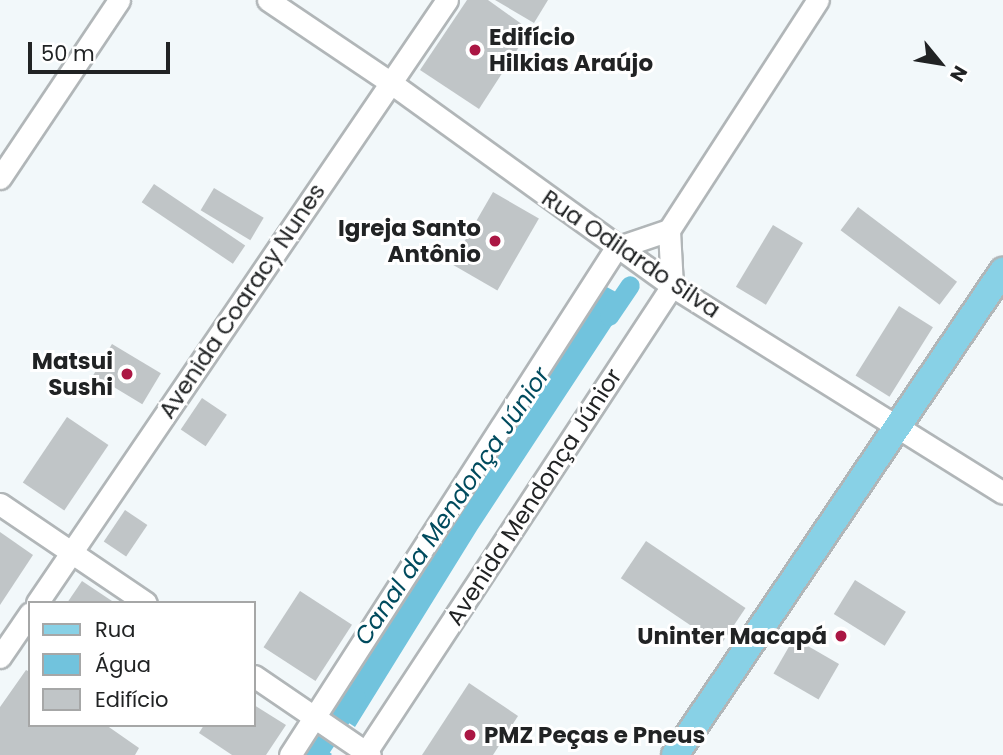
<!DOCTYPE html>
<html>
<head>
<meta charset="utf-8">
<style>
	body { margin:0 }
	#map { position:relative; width:1003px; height:755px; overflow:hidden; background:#f2f8fa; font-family:Poppins,sans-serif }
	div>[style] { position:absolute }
	.water>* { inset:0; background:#71c3dd }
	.canal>* { height:19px; margin:-9.5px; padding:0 9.5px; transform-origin:9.5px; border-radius:9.5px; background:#71c3dd }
	.building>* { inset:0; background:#c0c5c7; transform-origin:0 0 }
	.roads { filter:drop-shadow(2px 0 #b1b6b8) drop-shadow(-2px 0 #b1b6b8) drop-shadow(0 2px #b1b6b8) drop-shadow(0 -2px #b1b6b8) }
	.minor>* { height:21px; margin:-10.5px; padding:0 10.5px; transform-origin:10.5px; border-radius:10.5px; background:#fff }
	.major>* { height:26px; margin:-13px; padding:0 13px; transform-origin:13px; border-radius:13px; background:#88d1e6 }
	.dots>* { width:19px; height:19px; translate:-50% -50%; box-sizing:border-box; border:4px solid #fff; border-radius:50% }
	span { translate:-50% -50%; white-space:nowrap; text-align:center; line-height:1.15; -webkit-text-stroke:6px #fff; paint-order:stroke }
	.poi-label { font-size:23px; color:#212324; font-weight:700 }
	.left { translate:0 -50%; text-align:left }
	.right { translate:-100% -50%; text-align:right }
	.street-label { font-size:23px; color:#212324 }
	.water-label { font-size:24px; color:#004b5e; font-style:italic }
	.legend { position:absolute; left:28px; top:601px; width:228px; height:126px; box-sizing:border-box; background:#fff; border:2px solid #a6a7a7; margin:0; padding:9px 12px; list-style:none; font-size:21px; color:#212324 }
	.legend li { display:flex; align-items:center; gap:14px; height:35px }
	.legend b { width:35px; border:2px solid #a6a7a7 }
	.north { position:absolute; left:905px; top:28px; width:70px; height:70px; -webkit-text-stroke:5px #fff; paint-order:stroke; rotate:120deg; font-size:19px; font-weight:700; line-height:28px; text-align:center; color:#212324 }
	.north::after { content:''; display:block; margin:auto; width:24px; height:32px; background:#212324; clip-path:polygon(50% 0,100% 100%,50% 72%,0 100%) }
	.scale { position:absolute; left:28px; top:42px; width:142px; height:32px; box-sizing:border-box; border:4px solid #212324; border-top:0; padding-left:9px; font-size:21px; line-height:24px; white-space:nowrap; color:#212324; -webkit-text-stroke:5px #fff; paint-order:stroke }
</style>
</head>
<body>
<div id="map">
	<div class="water">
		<i style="clip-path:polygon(603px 285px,629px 299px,477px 530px,355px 727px,329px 710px,532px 405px)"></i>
		<i style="clip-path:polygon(307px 737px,332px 754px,331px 755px,296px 755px)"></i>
	</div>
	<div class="canal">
		<i style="left:609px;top:316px;width:37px;rotate:-56deg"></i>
		<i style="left:316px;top:755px;width:71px;rotate:-56.5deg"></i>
	</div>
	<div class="building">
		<i style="clip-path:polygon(467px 0,488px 0,530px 30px,479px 109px,420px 70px)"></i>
		<i style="clip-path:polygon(495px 0,548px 0,534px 23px)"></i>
		<i style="left:154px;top:184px;width:110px;height:22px;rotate:34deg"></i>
		<i style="left:214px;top:188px;width:58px;height:26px;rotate:31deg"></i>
		<i style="left:493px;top:192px;width:53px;height:83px;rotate:30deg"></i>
		<i style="left:858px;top:207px;width:124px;height:29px;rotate:37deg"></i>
		<i style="left:773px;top:225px;width:35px;height:72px;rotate:31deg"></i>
		<i style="left:899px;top:306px;width:40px;height:82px;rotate:32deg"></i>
		<i style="left:112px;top:344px;width:57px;height:36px;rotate:31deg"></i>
		<i style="left:202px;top:398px;width:30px;height:38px;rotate:34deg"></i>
		<i style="left:67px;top:417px;width:50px;height:79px;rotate:34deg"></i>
		<i style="left:125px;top:510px;width:27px;height:38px;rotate:34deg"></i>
		<i style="clip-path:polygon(0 532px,33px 555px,0 605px)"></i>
		<i style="left:646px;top:541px;width:120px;height:45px;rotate:34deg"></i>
		<i style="left:855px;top:580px;width:60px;height:40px;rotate:32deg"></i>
		<i style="clip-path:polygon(82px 581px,115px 603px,67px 603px)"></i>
		<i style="left:300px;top:591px;width:62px;height:67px;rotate:33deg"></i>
		<i style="left:794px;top:638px;width:52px;height:41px;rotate:30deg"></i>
		<i style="clip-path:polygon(26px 670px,30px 672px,30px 725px,106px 725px,139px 748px,135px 755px,0 755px,0 707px)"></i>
		<i style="clip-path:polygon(469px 683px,518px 716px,493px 755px,422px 755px)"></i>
		<i style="clip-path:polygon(254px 705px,286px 725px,266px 755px,232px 755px,199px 733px,204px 725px,254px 725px)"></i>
	</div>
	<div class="roads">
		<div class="minor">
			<i style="left:268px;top:0;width:148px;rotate:34deg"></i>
			<i style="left:391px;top:83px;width:347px;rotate:35.8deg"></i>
			<i style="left:672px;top:286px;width:390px;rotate:32deg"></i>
			<i style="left:0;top:178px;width:214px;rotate:-56.2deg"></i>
			<i style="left:0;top:504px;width:176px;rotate:34.1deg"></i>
			<i style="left:37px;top:603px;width:729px;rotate:-55.79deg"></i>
			<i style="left:0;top:657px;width:53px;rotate:-55.7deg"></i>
			<i style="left:254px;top:676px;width:140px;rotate:34.3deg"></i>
			<i style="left:290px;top:755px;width:603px;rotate:-57.26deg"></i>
			<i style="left:616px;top:248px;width:56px;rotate:-18.8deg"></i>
			<i style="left:364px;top:755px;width:561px;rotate:-56.71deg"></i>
			<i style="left:672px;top:286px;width:56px;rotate:-93.1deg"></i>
			<i style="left:669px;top:230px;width:274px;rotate:-57.1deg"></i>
		</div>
		<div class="major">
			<i style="left:675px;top:755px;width:585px;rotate:-55.88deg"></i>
		</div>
	</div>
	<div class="dots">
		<i style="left:475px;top:50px;background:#ab1744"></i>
		<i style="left:495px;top:241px;background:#ab1744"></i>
		<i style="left:127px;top:374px;background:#ab1744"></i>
		<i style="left:841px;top:636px;background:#ab1744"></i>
		<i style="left:470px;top:735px;background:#ab1744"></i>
	</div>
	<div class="poi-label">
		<span class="left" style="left:489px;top:50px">Edifício<br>Hilkias Araújo</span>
		<span class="right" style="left:481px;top:241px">Igreja Santo<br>Antônio</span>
		<span class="right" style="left:113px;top:374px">Matsui<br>Sushi</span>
		<span class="right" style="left:827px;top:636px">Uninter Macapá</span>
		<span class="left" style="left:484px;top:735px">PMZ Peças e Pneus</span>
	</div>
	<div class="street-label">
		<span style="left:631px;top:254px;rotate:34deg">Rua Odilardo Silva</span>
		<span style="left:242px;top:301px;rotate:-56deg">Avenida Coaracy Nunes</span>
		<span style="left:534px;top:497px;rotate:-57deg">Avenida Mendonça Júnior</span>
	</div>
	<div class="water-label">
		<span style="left:452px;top:506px;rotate:-56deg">Canal da Mendonça Júnior</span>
	</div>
	<ul class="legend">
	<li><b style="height:9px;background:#88d1e6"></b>Rua</li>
	<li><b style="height:19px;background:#71c3dd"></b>Água</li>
	<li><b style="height:19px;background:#c0c5c7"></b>Edifício</li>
	</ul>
	<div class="north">N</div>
	<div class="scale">50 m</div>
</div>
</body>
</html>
